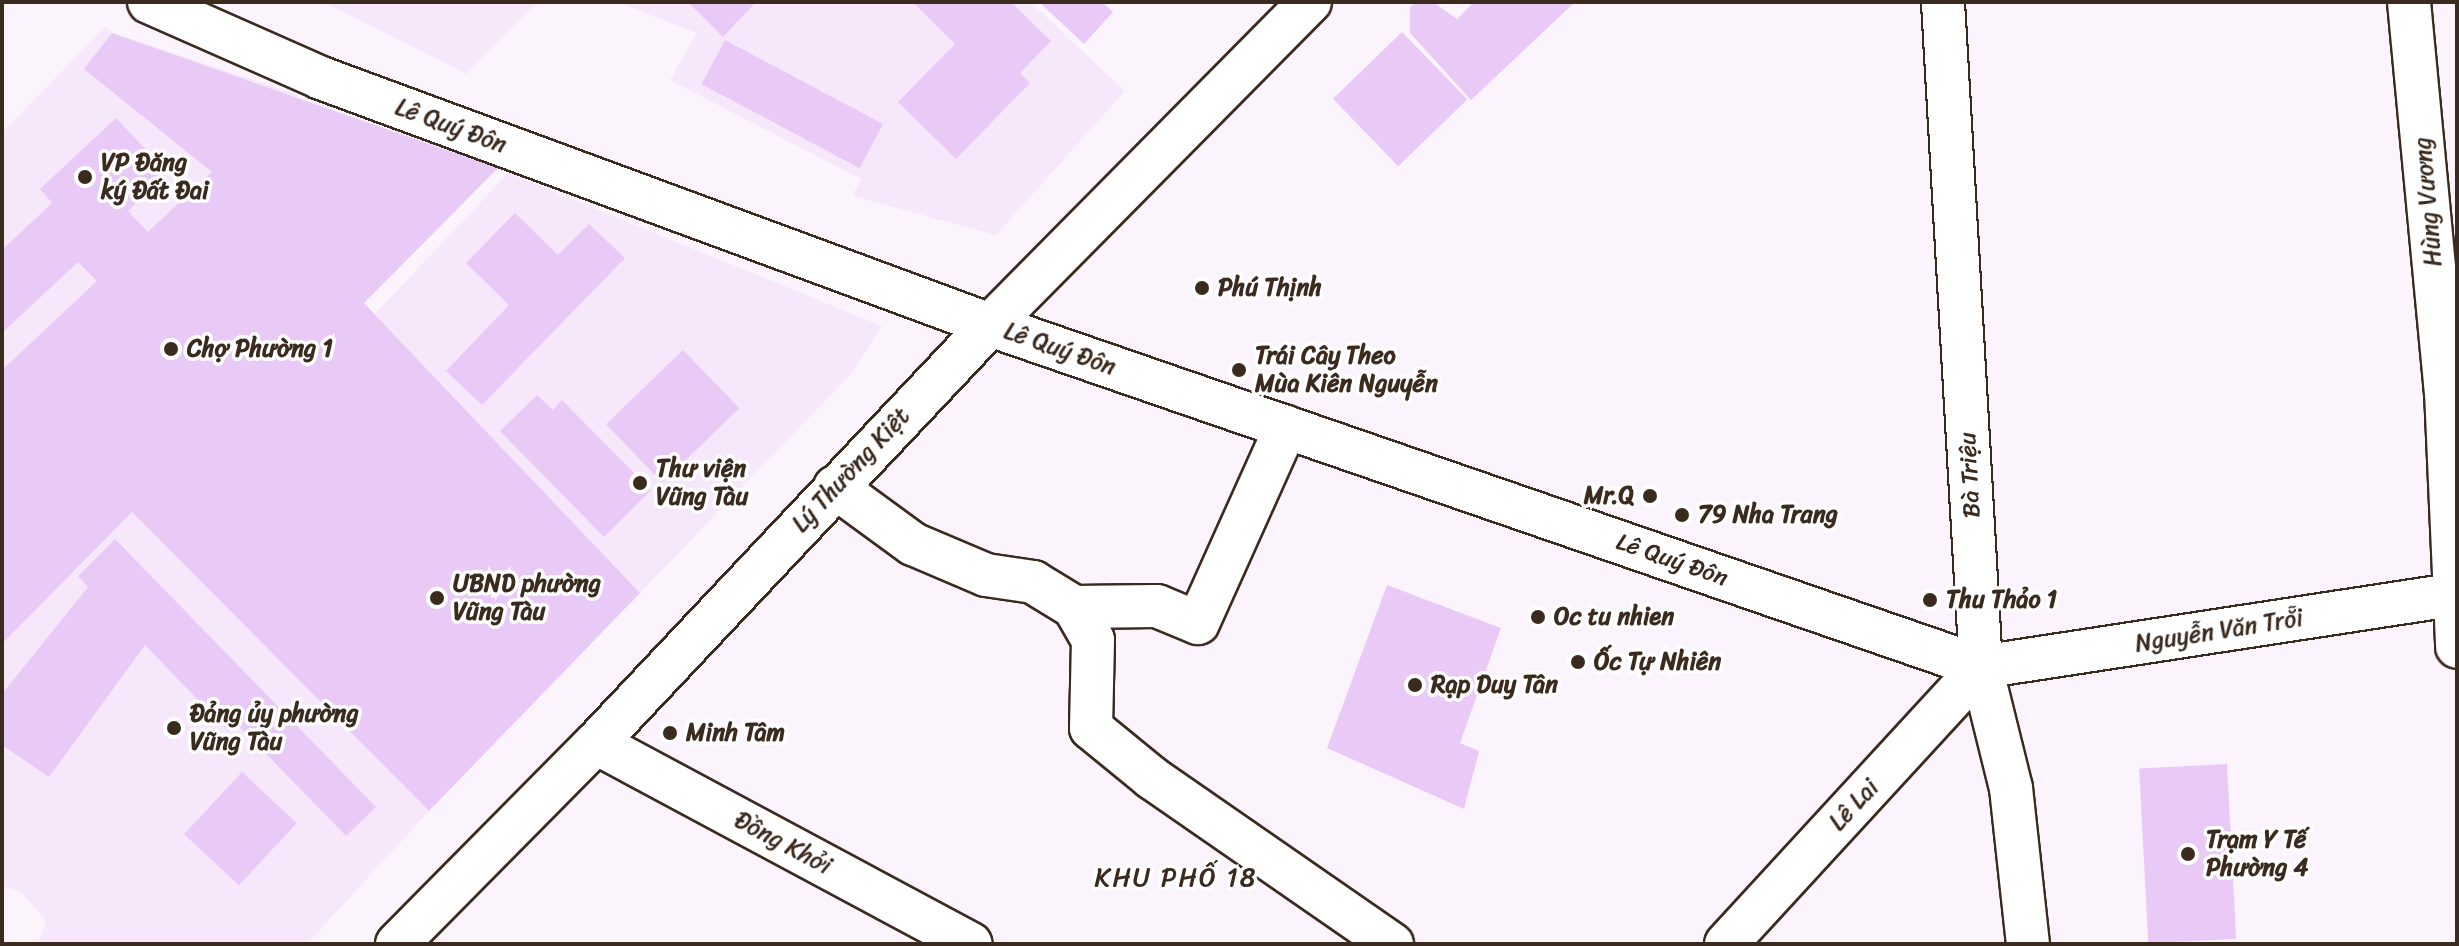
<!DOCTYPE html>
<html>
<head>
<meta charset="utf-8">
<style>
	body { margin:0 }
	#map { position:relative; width:2459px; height:946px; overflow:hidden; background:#fbf4fd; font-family:Sriracha,sans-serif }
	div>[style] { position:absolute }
	.built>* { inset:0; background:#f6e7fb }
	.building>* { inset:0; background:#e9caf7; transform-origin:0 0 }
	.roads { filter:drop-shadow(2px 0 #3b2a1e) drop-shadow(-2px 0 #3b2a1e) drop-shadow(0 2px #3b2a1e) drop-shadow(0 -2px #3b2a1e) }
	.minor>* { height:42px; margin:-21px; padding:0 21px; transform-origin:21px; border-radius:21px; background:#fff }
	.dots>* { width:22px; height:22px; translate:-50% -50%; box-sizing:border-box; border:4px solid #fff; border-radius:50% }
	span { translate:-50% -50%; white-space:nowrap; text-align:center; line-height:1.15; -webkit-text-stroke:7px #fff; paint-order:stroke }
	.street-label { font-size:24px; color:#3b2a1e }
	.poi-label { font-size:24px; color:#3b2a1e; font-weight:700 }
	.left { translate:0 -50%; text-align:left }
	.right { translate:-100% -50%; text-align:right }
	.neighbourhood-label { font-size:26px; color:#3b2a1e; letter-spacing:2px }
	.frame { position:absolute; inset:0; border:4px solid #3b2a1e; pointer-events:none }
</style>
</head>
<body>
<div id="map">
	<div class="built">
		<i style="clip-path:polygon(323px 2px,539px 2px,467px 74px)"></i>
		<i style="clip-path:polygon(617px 2px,1030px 2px,1125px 91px,996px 235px,852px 196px,861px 179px,670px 80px,697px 33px)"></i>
		<i style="clip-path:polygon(106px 26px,112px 33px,299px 95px,2px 370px,2px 133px)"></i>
		<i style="clip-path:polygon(508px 173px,882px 326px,851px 374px,640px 593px,375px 314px)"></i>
		<i style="clip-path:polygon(132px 512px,429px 811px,307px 944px,39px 944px,46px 920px,20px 891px,2px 886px,2px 644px)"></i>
	</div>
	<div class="building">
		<i style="clip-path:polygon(688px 2px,756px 2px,723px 37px)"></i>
		<i style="clip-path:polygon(913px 2px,1011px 2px,1051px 41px,1020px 73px,1030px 83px,956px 159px,898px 102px,955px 44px)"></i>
		<i style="clip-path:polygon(1039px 2px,1102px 2px,1113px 12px,1084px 44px)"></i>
		<i style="clip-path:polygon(1416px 2px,1433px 2px,1457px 19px,1474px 2px,1575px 2px,1471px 100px,1410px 33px,1410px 7px)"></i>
		<i style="left:1402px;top:32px;width:94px;height:96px;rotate:46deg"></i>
		<i style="clip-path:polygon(112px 33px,498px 168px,364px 303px,640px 593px,429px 811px,132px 512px,2px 644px,2px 370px,97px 281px,78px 262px,2px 333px,2px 250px,52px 203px,40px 189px,116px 118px,168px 173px,128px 211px,148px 232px,212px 172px,84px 69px)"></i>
		<i style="left:725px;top:40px;width:179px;height:50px;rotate:28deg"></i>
		<i style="clip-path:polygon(515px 213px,558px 255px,589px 224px,625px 258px,482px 405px,446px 371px,509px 305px,466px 263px)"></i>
		<i style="left:683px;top:350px;width:81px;height:107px;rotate:46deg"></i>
		<i style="clip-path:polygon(537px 395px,553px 410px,562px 400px,651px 490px,604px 537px,500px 431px)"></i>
		<i style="clip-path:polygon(115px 539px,376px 807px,346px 836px,237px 724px,229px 732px,145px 645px,49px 777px,2px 745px,2px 694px,88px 587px,78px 576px)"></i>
		<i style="clip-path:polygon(1387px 585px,1501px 628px,1460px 743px,1479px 751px,1464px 809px,1327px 748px)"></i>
		<i style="left:2227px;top:764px;width:175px;height:88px;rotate:87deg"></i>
		<i style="left:242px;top:772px;width:75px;height:85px;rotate:43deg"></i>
	</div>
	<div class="roads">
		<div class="minor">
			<i style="left:149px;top:2px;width:188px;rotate:23.8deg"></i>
			<i style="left:321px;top:78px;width:713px;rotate:20.26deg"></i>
			<i style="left:990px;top:325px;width:1048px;rotate:19.04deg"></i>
			<i style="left:1981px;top:667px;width:482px;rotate:-8.7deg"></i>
			<i style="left:1943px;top:2px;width:666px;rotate:86.73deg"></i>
			<i style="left:1981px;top:667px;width:125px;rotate:76.1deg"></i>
			<i style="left:2011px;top:788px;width:157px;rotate:83.8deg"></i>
			<i style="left:2409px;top:2px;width:391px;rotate:84.6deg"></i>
			<i style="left:2446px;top:391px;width:256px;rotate:87.5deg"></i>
			<i style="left:835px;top:487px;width:97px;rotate:36.2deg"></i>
			<i style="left:913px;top:544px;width:79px;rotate:23deg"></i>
			<i style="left:986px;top:575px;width:48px;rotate:8.5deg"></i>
			<i style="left:1033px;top:582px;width:48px;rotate:31.4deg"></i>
			<i style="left:1074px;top:607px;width:38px;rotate:60deg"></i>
			<i style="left:1093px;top:640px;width:88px;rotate:91.3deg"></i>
			<i style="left:1091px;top:728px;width:79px;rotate:39.3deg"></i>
			<i style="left:1152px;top:778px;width:292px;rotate:34.7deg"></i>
			<i style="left:1074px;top:607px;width:83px;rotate:-0.7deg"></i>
			<i style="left:1157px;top:606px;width:44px;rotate:22.5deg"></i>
			<i style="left:1198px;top:623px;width:215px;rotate:-65.8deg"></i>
			<i style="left:596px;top:743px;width:425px;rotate:28.2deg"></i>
			<i style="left:397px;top:944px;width:283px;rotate:-45.3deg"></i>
			<i style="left:596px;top:743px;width:574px;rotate:-46.69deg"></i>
			<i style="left:990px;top:325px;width:455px;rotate:-45.3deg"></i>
			<i style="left:1726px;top:944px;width:377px;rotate:-47.4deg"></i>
		</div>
	</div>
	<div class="dots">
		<i style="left:85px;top:177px;background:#3b2a1e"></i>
		<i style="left:1202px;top:288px;background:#3b2a1e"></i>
		<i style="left:171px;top:349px;background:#3b2a1e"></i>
		<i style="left:1239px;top:370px;background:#3b2a1e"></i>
		<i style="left:640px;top:483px;background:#3b2a1e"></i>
		<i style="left:1650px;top:496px;background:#3b2a1e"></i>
		<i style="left:1682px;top:515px;background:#3b2a1e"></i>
		<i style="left:437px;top:598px;background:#3b2a1e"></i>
		<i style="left:1930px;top:600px;background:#3b2a1e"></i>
		<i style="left:1538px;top:617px;background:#3b2a1e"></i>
		<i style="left:1578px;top:662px;background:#3b2a1e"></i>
		<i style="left:1415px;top:685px;background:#3b2a1e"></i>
		<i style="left:174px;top:728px;background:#3b2a1e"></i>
		<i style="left:670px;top:733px;background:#3b2a1e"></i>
		<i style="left:2188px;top:854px;background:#3b2a1e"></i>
	</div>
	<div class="street-label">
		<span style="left:451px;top:126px;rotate:20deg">Lê Quý Đôn</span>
		<span style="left:2428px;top:202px;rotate:-95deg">Hùng Vương</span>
		<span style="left:1060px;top:349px;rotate:19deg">Lê Quý Đôn</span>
		<span style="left:851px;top:470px;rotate:-47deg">Lý Thường Kiệt</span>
		<span style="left:1970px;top:475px;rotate:-93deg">Bà Triệu</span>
		<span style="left:1672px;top:560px;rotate:19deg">Lê Quý Đôn</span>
		<span style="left:2219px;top:631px;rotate:-9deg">Nguyễn Văn Trỗi</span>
		<span style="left:1854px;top:805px;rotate:-47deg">Lê Lai</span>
		<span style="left:783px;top:843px;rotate:28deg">Đồng Khởi</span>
	</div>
	<div class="poi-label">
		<span class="left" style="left:101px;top:177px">VP Đăng<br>ký Đất Đai</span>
		<span class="left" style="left:1218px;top:288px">Phú Thịnh</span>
		<span class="left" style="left:187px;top:349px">Chợ Phường 1</span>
		<span class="left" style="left:1255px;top:370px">Trái Cây Theo<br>Mùa Kiên Nguyễn</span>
		<span class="left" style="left:656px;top:483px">Thư viện<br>Vũng Tàu</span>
		<span class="right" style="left:1634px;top:496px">Mr.Q</span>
		<span class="left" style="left:1698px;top:515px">79 Nha Trang</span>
		<span class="left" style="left:453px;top:598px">UBND phường<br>Vũng Tàu</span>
		<span class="left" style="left:1946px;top:600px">Thu Thảo 1</span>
		<span class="left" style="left:1554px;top:617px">Oc tu nhien</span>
		<span class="left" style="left:1594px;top:662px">Ốc Tự Nhiên</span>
		<span class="left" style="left:1431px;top:685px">Rạp Duy Tân</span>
		<span class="left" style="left:190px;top:728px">Đảng ủy phường<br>Vũng Tàu</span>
		<span class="left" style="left:686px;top:733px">Minh Tâm</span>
		<span class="left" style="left:2206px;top:854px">Trạm Y Tế<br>Phường 4</span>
	</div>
	<div class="neighbourhood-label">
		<span style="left:1176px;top:878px">KHU PHỐ 18</span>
	</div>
	<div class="frame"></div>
</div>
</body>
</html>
